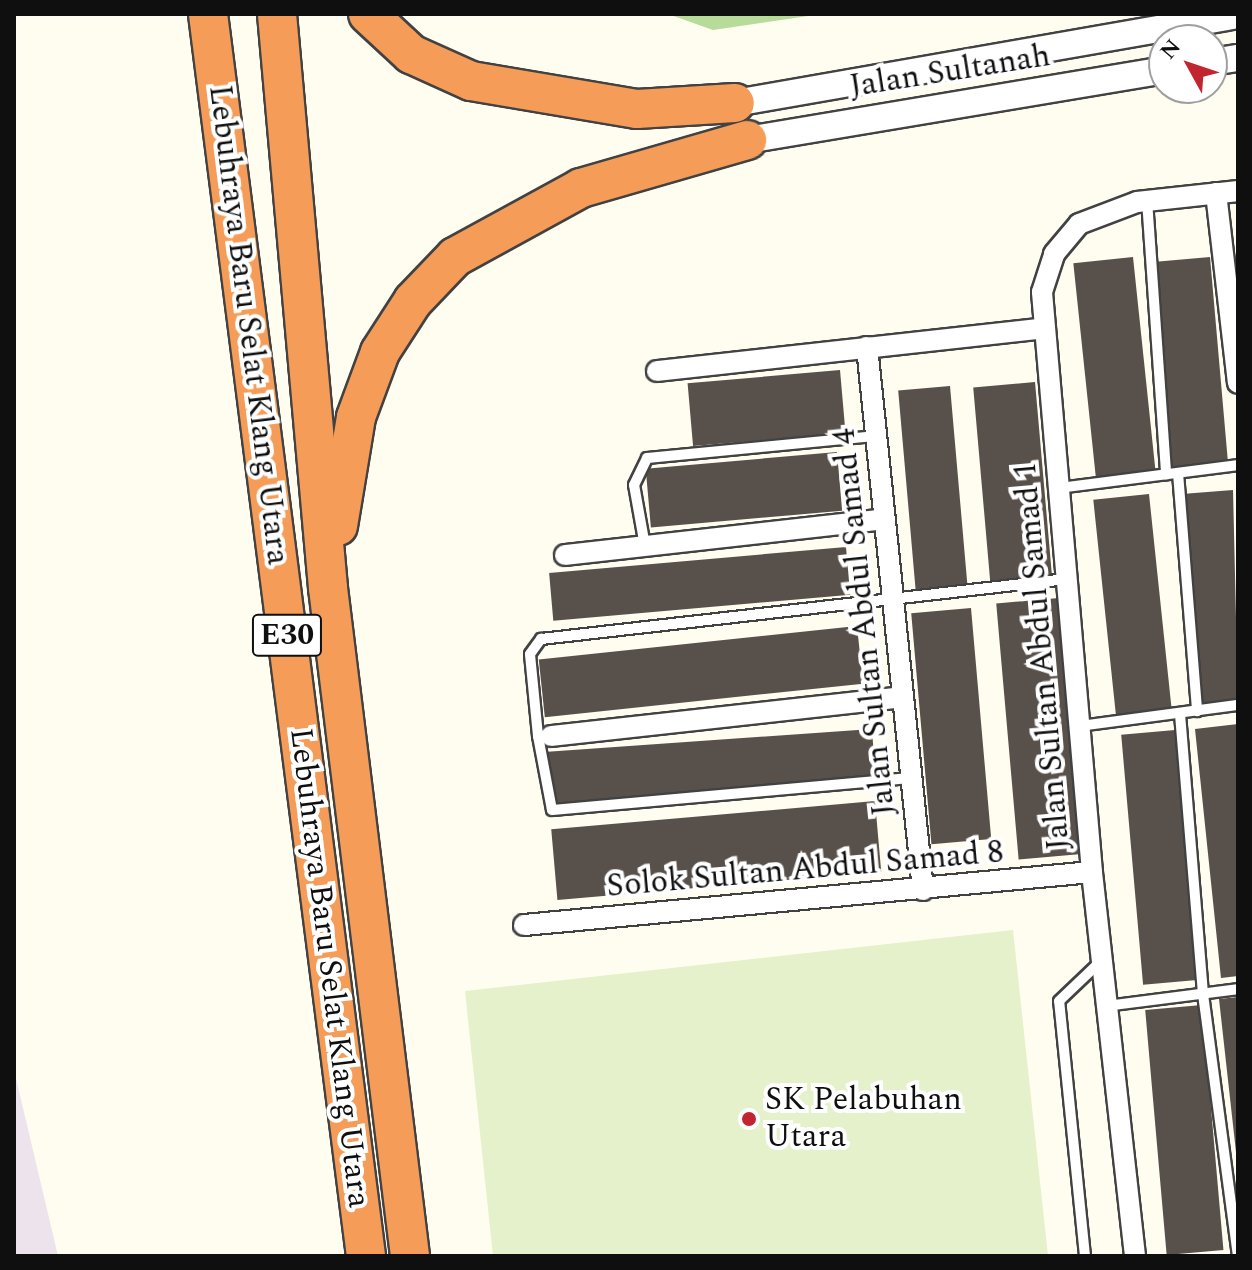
<!DOCTYPE html>
<html>
<head>
<meta charset="utf-8">
<style>
	body { margin:0 }
	#map { position:relative; width:1252px; height:1270px; overflow:hidden; background:#fffcf0; font-family:Spectral,serif }
	div>[style] { position:absolute }
	.industrial>* { inset:0; background:#ece3ed }
	.forest>* { inset:0; background:#b7db98 }
	.pitch>* { inset:0; background:#e5f1cb }
	.building>* { inset:0; background:#58504b; transform-origin:0 0 }
	.roads { filter:drop-shadow(2px 0 #424242) drop-shadow(-2px 0 #424242) drop-shadow(0 2px #424242) drop-shadow(0 -2px #424242) }
	.service>* { height:10px; margin:-5px; padding:0 5px; transform-origin:5px; border-radius:5px; background:#fff }
	.minor>* { height:20px; margin:-10px; padding:0 10px; transform-origin:10px; border-radius:10px; background:#fff }
	.tertiary>* { height:26px; margin:-13px; padding:0 13px; transform-origin:13px; border-radius:13px; background:#fff }
	.motorway>* { height:38px; margin:-19px; padding:0 19px; transform-origin:19px; border-radius:19px; background:#f59d58 }
	.dots>* { width:22px; height:22px; translate:-50% -50%; box-sizing:border-box; border:4px solid #fff; border-radius:50% }
	span { translate:-50% -50%; white-space:nowrap; text-align:center; line-height:1.15; -webkit-text-stroke:8px #fff; paint-order:stroke }
	.shield-label span { padding:2px 6px; background:#fff; border:2px solid; border-radius:6px; -webkit-text-stroke-width:0 }
	.shield-label { font-size:30px; color:#0f0f0f; font-weight:700 }
	.street-label { font-size:32px; color:#0f0f0f }
	.poi-label { font-size:32px; color:#0f0f0f }
	.left { translate:0 -50%; text-align:left }
	.frame { position:absolute; inset:0; border:16px solid #0f0f0f; pointer-events:none }
	.north { position:absolute; left:1148px; top:24px; width:80px; height:80px; box-sizing:border-box; background:#fff; border:2px solid #9f9f9f; border-radius:50%; rotate:310deg; font-size:22px; font-weight:700; line-height:32px; text-align:center; color:#0f0f0f }
	.north::after { content:''; display:block; margin:auto; width:28px; height:36px; background:#c1252f; clip-path:polygon(50% 0,100% 100%,50% 72%,0 100%) }
</style>
</head>
<body>
<div id="map">
	<div class="industrial">
		<i style="clip-path:polygon(14px 1070px,58px 1256px,14px 1256px)"></i>
	</div>
	<div class="forest">
		<i style="clip-path:polygon(668px 14px,822px 14px,713px 30px)"></i>
	</div>
	<div class="pitch">
		<i style="clip-path:polygon(1013px 930px,1048px 1256px,493px 1256px,465px 991px)"></i>
	</div>
	<div class="building">
		<i style="left:1133px;top:257px;width:218px;height:60px;rotate:84deg"></i>
		<i style="left:1210px;top:257px;width:210px;height:57px;rotate:85deg"></i>
		<i style="left:840px;top:370px;width:63px;height:153px;rotate:85deg"></i>
		<i style="left:1035px;top:382px;width:197px;height:62px;rotate:85deg"></i>
		<i style="left:950px;top:386px;width:203px;height:52px;rotate:85deg"></i>
		<i style="left:837px;top:452px;width:59px;height:192px;rotate:85deg"></i>
		<i style="clip-path:polygon(1233px 490px,1238px 703px,1199px 706px,1182px 494px)"></i>
		<i style="left:1149px;top:494px;width:216px;height:56px;rotate:84deg"></i>
		<i style="left:846px;top:547px;width:48px;height:298px;rotate:85deg"></i>
		<i style="left:1059px;top:598px;width:257px;height:63px;rotate:85deg"></i>
		<i style="left:971px;top:608px;width:232px;height:60px;rotate:85deg"></i>
		<i style="left:857px;top:626px;width:58px;height:320px;rotate:84deg"></i>
		<i style="clip-path:polygon(1238px 724px,1238px 976px,1221px 978px,1195px 729px)"></i>
		<i style="left:872px;top:729px;width:57px;height:325px;rotate:86deg"></i>
		<i style="left:1175px;top:730px;width:251px;height:54px;rotate:85deg"></i>
		<i style="left:875px;top:801px;width:71px;height:325px;rotate:85deg"></i>
		<i style="clip-path:polygon(1238px 997px,1238px 1152px,1236px 1152px,1219px 999px)"></i>
		<i style="left:1202px;top:1005px;width:246px;height:57px;rotate:85deg"></i>
	</div>
	<div class="roads">
		<div class="service">
			<i style="left:1147px;top:200px;width:275px;rotate:86deg"></i>
			<i style="left:1178px;top:473px;width:239px;rotate:85.4deg"></i>
			<i style="left:1059px;top:488px;width:180px;rotate:-7.3deg"></i>
			<i style="left:645px;top:546px;width:62px;rotate:-100.2deg"></i>
			<i style="left:634px;top:485px;width:30px;rotate:-64deg"></i>
			<i style="left:647px;top:458px;width:231px;rotate:-5.5deg"></i>
			<i style="left:1180px;top:714px;width:281px;rotate:85.3deg"></i>
			<i style="left:1203px;top:994px;width:264px;rotate:82.4deg"></i>
			<i style="left:1080px;top:726px;width:159px;rotate:-7.6deg"></i>
			<i style="left:538px;top:736px;width:75px;rotate:79.3deg"></i>
			<i style="left:552px;top:810px;width:360px;rotate:-5.1deg"></i>
			<i style="left:551px;top:736px;width:13px;rotate:180deg"></i>
			<i style="left:538px;top:736px;width:82px;rotate:-95.6deg"></i>
			<i style="left:530px;top:654px;width:19px;rotate:-54deg"></i>
			<i style="left:541px;top:639px;width:529px;rotate:-6.51deg"></i>
			<i style="left:1106px;top:1006px;width:133px;rotate:-7.3deg"></i>
			<i style="left:1085px;top:1256px;width:256px;rotate:-95.8deg"></i>
			<i style="left:1059px;top:1001px;width:58px;rotate:-43.6deg"></i>
		</div>
		<div class="minor">
			<i style="left:1216px;top:193px;width:191px;rotate:83.4deg"></i>
			<i style="left:867px;top:347px;width:546px;rotate:84.11deg"></i>
			<i style="left:657px;top:371px;width:390px;rotate:-6.3deg"></i>
			<i style="left:565px;top:555px;width:321px;rotate:-6.4deg"></i>
			<i style="left:551px;top:736px;width:354px;rotate:-6.3deg"></i>
			<i style="left:524px;top:925px;width:570px;rotate:-5.33deg"></i>
			<i style="left:1135px;top:1256px;width:386px;rotate:-96.4deg"></i>
			<i style="left:1092px;top:872px;width:582px;rotate:-94.93deg"></i>
			<i style="left:1042px;top:292px;width:40px;rotate:-72deg"></i>
			<i style="left:1054px;top:254px;width:39px;rotate:-50deg"></i>
			<i style="left:1079px;top:224px;width:62px;rotate:-20.8deg"></i>
			<i style="left:1137px;top:202px;width:102px;rotate:-6.2deg"></i>
		</div>
		<div class="tertiary">
			<i style="left:1212px;top:62px;width:26px;rotate:-9deg"></i>
			<i style="left:735px;top:103px;width:511px;rotate:-9.92deg"></i>
			<i style="left:747px;top:140px;width:423px;rotate:-9.5deg"></i>
		</div>
		<div class="motorway">
			<i style="left:208px;top:14px;width:1252px;rotate:82.75deg"></i>
			<i style="left:277px;top:14px;width:576px;rotate:84.92deg"></i>
			<i style="left:328px;top:588px;width:673px;rotate:83deg"></i>
			<i style="left:368px;top:14px;width:59px;rotate:42.9deg"></i>
			<i style="left:411px;top:54px;width:66px;rotate:24.2deg"></i>
			<i style="left:471px;top:81px;width:168px;rotate:9.6deg"></i>
			<i style="left:637px;top:109px;width:98px;rotate:-3.5deg"></i>
			<i style="left:338px;top:526px;width:110px;rotate:-80.6deg"></i>
			<i style="left:356px;top:417px;width:69px;rotate:-69.7deg"></i>
			<i style="left:380px;top:352px;width:61px;rotate:-57.1deg"></i>
			<i style="left:413px;top:301px;width:61px;rotate:-46.3deg"></i>
			<i style="left:455px;top:257px;width:144px;rotate:-28.7deg"></i>
			<i style="left:581px;top:188px;width:173px;rotate:-16.1deg"></i>
		</div>
	</div>
	<div class="dots">
		<i style="left:749px;top:1119px;background:#c1252f"></i>
	</div>
	<div class="shield-label">
		<span style="left:287px;top:635px">E30</span>
	</div>
	<div class="street-label">
		<span style="left:950px;top:72px;rotate:-9deg">Jalan Sultanah</span>
		<span style="left:248px;top:325px;rotate:83deg">Lebuhraya Baru Selat Klang Utara</span>
		<span style="left:865px;top:622px;rotate:-96deg">Jalan Sultan Abdul Samad 4</span>
		<span style="left:1043px;top:656px;rotate:-95deg">Jalan Sultan Abdul Samad 1</span>
		<span style="left:805px;top:870px;rotate:-5deg">Solok Sultan Abdul Samad 8</span>
		<span style="left:329px;top:968px;rotate:83deg">Lebuhraya Baru Selat Klang Utara</span>
	</div>
	<div class="poi-label">
		<span class="left" style="left:765px;top:1119px">SK Pelabuhan<br>Utara</span>
	</div>
	<div class="frame"></div>
	<div class="north">N</div>
</div>
</body>
</html>
